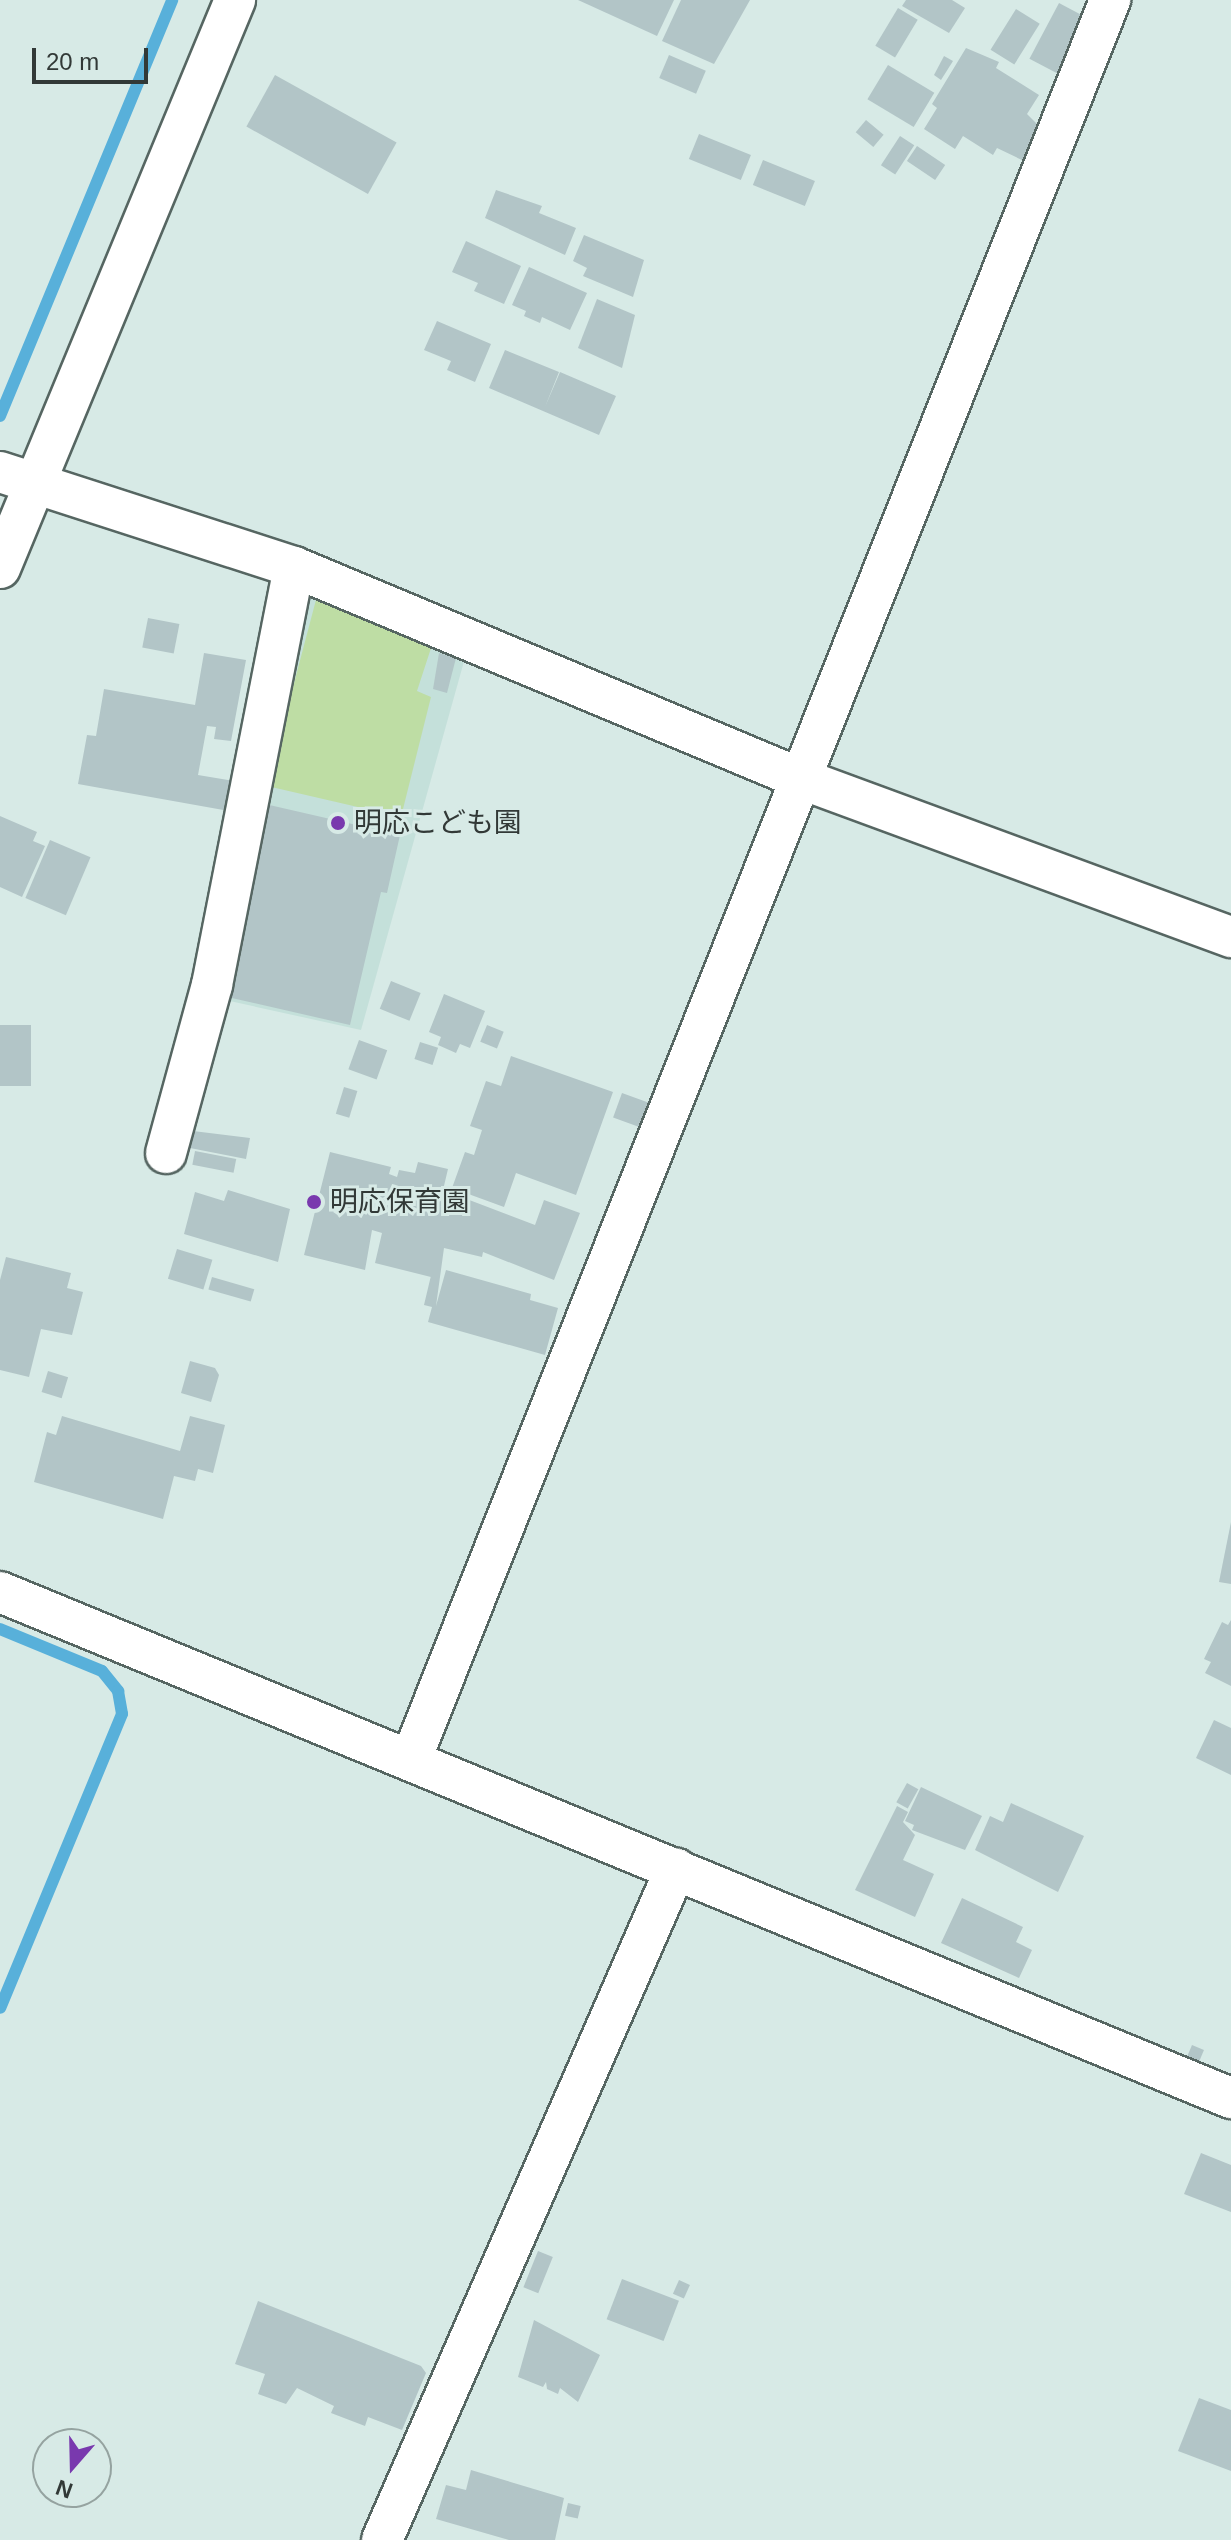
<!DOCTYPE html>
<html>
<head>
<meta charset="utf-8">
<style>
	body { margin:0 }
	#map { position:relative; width:1231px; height:2540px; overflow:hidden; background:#d7eae6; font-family:Arial,"Noto Sans JP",sans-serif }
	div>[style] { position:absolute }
	.built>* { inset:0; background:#c4e0da }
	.green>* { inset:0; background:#bedda4 }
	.stream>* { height:12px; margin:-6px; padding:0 6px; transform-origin:6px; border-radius:6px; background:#58b0da }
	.building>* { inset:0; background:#b2c5c7; transform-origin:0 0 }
	.roads { filter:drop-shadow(2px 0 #566662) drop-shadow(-2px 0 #566662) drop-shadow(0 2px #566662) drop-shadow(0 -2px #566662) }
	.minor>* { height:40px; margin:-20px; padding:0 20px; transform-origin:20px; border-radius:20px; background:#fff }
	.dots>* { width:22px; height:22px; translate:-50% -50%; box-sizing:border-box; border:4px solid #d7eae6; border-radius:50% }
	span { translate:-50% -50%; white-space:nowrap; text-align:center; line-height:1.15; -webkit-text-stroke:6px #d7eae6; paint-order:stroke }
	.poi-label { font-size:28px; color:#323937 }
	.left { translate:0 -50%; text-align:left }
	.north { position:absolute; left:32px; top:2428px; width:80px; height:80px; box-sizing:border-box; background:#d7eae6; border:2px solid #95a3a0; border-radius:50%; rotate:200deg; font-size:22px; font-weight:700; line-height:32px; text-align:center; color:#323937 }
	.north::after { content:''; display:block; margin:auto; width:28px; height:36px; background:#7939ae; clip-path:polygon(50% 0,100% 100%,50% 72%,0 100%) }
	.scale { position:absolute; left:32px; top:48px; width:116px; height:36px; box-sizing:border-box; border:4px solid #323937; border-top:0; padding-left:10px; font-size:24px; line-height:28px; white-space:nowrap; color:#323937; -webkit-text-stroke:6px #d7eae6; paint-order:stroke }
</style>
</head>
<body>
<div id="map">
	<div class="built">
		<i style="clip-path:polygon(312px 585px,468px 647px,361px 1030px,216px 998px)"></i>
	</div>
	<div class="green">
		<i style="clip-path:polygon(317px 596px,433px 642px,417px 691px,431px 697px,401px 817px,267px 786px)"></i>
	</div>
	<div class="stream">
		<i style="left:0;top:416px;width:450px;rotate:-67.5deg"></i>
		<i style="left:0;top:1629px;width:110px;rotate:22.4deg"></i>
		<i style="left:102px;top:1671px;width:26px;rotate:51deg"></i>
		<i style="left:118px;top:1691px;width:23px;rotate:80deg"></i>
		<i style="left:122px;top:1714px;width:318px;rotate:112.5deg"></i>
	</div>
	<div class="building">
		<i style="clip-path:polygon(578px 0,674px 0,657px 36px)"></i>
		<i style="clip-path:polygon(681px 0,750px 0,714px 64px,662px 41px)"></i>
		<i style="clip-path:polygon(906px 0,952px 0,965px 8px,949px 33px,902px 6px)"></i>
		<i style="left:1059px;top:3px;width:41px;height:63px;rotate:28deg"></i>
		<i style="left:898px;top:8px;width:23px;height:44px;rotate:31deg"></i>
		<i style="left:1016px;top:9px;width:28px;height:48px;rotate:32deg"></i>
		<i style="clip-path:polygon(966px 48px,999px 62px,996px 68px,1039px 95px,1027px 114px,1043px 130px,1024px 161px,997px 148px,993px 155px,963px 136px,955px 149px,924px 129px,937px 108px,932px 104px)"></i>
		<i style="left:669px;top:55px;width:40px;height:25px;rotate:23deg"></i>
		<i style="clip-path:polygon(944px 56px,953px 61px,941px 80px,934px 75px)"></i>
		<i style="left:888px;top:65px;width:54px;height:40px;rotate:31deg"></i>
		<i style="left:275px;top:75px;width:139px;height:59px;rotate:29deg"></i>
		<i style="left:866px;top:120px;width:23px;height:16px;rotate:40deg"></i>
		<i style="left:699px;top:134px;width:56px;height:27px;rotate:22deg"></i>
		<i style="left:900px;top:136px;width:17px;height:35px;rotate:33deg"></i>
		<i style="left:917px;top:146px;width:34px;height:18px;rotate:34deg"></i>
		<i style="left:763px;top:160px;width:56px;height:27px;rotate:22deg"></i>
		<i style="clip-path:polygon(496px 190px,542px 206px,539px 213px,576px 228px,565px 255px,485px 218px)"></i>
		<i style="clip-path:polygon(584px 235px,644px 260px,633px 297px,583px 276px,587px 268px,573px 261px)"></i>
		<i style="clip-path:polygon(466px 241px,521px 266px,504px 304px,474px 291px,478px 283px,452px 272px)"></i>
		<i style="clip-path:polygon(529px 267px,587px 293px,570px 330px,542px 317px,540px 323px,524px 316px,526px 311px,512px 305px)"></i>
		<i style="clip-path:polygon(597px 299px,635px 315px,622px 368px,578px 348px)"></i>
		<i style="clip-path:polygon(437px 321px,491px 344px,475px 382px,447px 370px,451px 361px,424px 350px)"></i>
		<i style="clip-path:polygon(505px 350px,559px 372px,545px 407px,560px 372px,616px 396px,599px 435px,489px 388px)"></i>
		<i style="left:148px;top:618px;width:32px;height:30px;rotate:11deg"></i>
		<i style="clip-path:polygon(204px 653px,246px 660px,231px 741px,214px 739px,216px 727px,207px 726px,198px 775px,234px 781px,229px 811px,78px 784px,87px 735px,96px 736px,104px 689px,195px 705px)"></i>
		<i style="clip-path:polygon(439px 653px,456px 658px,447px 693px,433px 689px)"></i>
		<i style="clip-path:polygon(265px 804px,400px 835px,387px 893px,381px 892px,350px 1025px,223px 996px)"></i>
		<i style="clip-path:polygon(0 816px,37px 832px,33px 841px,45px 846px,22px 897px,0 887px)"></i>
		<i style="left:50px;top:840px;width:44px;height:63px;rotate:23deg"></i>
		<i style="left:391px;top:981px;width:32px;height:30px;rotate:22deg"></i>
		<i style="clip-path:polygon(444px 994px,485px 1011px,470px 1048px,460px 1044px,456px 1053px,438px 1045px,441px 1037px,429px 1032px)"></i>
		<i style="left:0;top:1025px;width:31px;height:61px"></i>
		<i style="left:487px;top:1025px;width:18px;height:18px;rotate:22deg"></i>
		<i style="left:359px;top:1040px;width:30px;height:31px;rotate:20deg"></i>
		<i style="left:420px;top:1042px;width:19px;height:18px;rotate:18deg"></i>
		<i style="clip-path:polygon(511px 1056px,613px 1092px,576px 1195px,516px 1173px,504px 1207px,452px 1188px,465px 1152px,474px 1155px,482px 1130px,470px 1126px,486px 1081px,501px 1086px)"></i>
		<i style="left:344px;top:1087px;width:14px;height:28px;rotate:17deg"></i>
		<i style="left:622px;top:1093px;width:30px;height:26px;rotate:20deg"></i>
		<i style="clip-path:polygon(193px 1131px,250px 1138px,246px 1159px,190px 1148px)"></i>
		<i style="left:195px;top:1151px;width:42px;height:14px;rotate:11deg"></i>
		<i style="clip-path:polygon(330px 1152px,391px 1167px,389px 1174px,397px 1177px,399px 1170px,415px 1173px,418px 1162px,448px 1169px,443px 1190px,535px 1225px,544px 1200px,580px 1213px,554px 1280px,483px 1252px,482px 1257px,444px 1248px,436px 1306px,446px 1270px,531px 1294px,530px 1300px,558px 1308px,545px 1355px,428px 1322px,432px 1307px,424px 1305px,434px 1263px,431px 1277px,375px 1263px,382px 1233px,372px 1230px,365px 1270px,304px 1255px)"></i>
		<i style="clip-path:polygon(228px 1190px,290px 1209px,278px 1262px,184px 1234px,195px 1192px,224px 1201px)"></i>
		<i style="left:177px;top:1249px;width:37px;height:31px;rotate:17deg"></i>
		<i style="clip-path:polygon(6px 1257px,71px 1273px,67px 1288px,83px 1292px,72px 1335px,41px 1329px,29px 1377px,0 1370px,0 1280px)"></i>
		<i style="left:212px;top:1277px;width:44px;height:13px;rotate:16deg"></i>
		<i style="clip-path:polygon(190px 1361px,215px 1368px,219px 1375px,211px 1402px,181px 1393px)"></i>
		<i style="left:48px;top:1371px;width:21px;height:22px;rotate:17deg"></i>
		<i style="clip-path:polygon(62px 1416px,180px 1451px,190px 1416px,225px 1425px,213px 1473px,198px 1469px,195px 1481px,174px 1476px,163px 1519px,34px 1482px,47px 1432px,56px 1435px)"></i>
		<i style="clip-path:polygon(1231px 1522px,1231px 1584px,1219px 1582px)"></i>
		<i style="clip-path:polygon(1231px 1620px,1231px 1686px,1205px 1673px,1211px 1662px,1204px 1659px,1222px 1622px,1228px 1625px)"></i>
		<i style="clip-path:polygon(1214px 1720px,1231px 1728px,1231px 1775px,1196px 1758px)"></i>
		<i style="left:907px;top:1783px;width:13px;height:22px;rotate:29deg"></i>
		<i style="clip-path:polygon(921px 1787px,982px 1816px,965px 1850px,912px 1830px,914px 1825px,905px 1821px)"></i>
		<i style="clip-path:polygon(1011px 1803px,1084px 1836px,1058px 1892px,975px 1850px,990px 1816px,1003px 1822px)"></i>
		<i style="clip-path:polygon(897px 1806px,908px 1812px,903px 1822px,915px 1835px,903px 1860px,934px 1874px,915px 1917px,855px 1890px)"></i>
		<i style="clip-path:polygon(962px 1898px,1023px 1927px,1016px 1942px,1032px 1950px,1019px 1978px,941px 1943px)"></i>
		<i style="left:1192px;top:2045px;width:13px;height:14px;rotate:23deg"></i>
		<i style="clip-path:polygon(1201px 2153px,1231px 2165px,1231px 2212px,1184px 2194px)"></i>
		<i style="left:538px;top:2251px;width:16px;height:39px;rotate:22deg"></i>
		<i style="left:622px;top:2279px;width:61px;height:43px;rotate:21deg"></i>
		<i style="left:679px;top:2280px;width:12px;height:15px;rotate:24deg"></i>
		<i style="clip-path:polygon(258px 2301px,421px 2366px,426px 2373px,402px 2430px,368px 2417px,365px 2426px,331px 2413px,334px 2406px,297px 2388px,286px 2404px,258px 2394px,265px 2374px,235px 2364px)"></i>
		<i style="clip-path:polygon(534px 2320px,600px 2355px,578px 2402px,560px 2388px,558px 2394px,547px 2389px,546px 2382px,543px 2387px,518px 2377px)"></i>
		<i style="clip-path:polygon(1199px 2398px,1231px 2410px,1231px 2471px,1178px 2451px)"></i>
		<i style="clip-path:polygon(471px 2470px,564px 2498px,555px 2540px,509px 2540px,436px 2519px,446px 2485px,466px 2490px)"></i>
		<i style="left:568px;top:2503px;width:13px;height:13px;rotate:13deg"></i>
	</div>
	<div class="roads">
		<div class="minor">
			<i style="left:0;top:472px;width:309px;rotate:17.9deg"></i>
			<i style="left:294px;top:567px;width:553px;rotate:22.67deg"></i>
			<i style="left:804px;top:780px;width:455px;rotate:20.2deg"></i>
			<i style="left:0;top:568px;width:615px;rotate:-67.52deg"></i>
			<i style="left:166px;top:1153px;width:174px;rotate:-74.7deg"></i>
			<i style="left:212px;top:985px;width:426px;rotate:-78.9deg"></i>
			<i style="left:0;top:1592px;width:1331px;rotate:22.35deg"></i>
			<i style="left:412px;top:1757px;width:1891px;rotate:-68.33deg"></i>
			<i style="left:382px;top:2540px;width:733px;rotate:-66.37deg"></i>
		</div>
	</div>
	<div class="dots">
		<i style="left:338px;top:823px;background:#7939ae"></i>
		<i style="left:314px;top:1202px;background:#7939ae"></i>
	</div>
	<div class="poi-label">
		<span class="left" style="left:354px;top:823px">明応こども園</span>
		<span class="left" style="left:330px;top:1202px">明応保育園</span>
	</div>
	<div class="north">N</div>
	<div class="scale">20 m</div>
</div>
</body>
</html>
